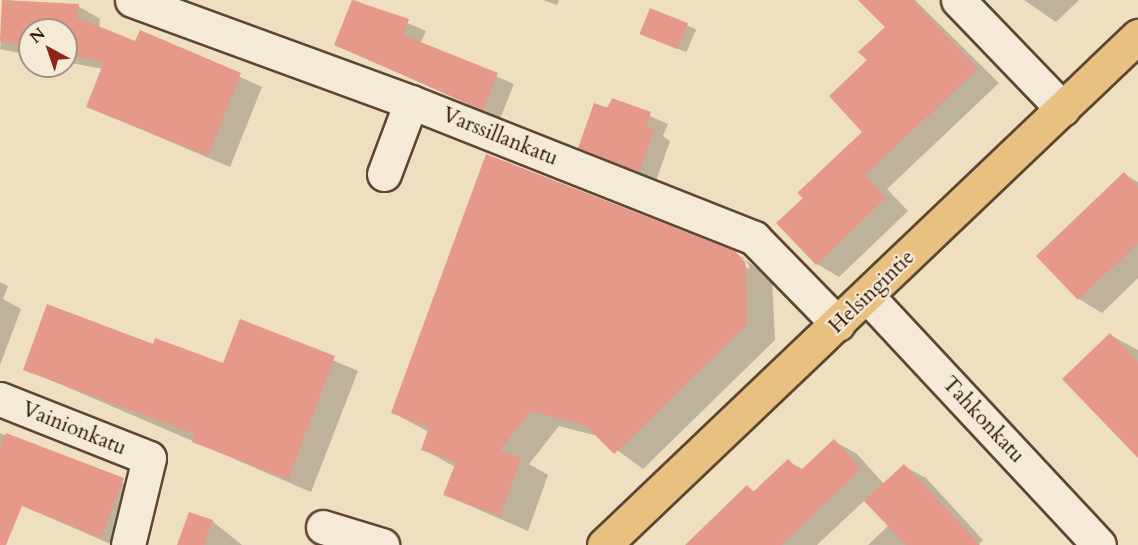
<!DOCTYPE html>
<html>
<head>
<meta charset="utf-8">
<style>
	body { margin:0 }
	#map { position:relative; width:1138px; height:545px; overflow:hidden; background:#efdfc1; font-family:Cardo,serif }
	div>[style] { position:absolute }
	.shadow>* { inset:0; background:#0003; transform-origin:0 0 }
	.building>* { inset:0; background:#e69889; transform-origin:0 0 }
	.roads { filter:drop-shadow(2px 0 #5e4732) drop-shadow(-2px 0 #5e4732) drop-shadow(0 2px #5e4732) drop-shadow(0 -2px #5e4732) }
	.minor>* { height:33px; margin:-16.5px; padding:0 16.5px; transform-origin:16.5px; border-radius:16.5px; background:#f5ead7 }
	.major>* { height:33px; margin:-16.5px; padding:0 16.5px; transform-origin:16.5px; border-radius:16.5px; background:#e8c080 }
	span { translate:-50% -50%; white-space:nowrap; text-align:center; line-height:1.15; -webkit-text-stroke:4.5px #f5ead7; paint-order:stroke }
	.street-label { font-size:21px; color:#2e1403 }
	.north { position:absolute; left:18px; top:18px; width:60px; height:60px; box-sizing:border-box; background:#f5ead7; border:2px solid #a59482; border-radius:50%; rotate:320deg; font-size:16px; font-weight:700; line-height:24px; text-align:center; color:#2e1403 }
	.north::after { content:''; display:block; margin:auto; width:21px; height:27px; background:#8f2418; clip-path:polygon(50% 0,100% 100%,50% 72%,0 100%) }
</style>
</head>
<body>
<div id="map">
	<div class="shadow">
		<i style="clip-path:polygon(4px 0,78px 6px,100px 19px,99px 28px,136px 43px,141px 32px,262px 87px,230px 167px,88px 107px,103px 69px,66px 62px,66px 30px,30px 30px,30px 55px,0 49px)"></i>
		<i style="clip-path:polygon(354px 0,426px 31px,420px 44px,514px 84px,500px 119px,336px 44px)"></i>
		<i style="clip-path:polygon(543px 0,559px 0,557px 5px)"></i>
		<i style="clip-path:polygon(860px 0,915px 0,999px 83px,887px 189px,908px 211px,839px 277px,817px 264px,805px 198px,864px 132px,869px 60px,887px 28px)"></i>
		<i style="clip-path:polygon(1024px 0,1079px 0,1056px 22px)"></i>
		<i style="left:651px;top:10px;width:49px;height:25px;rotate:23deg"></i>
		<i style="clip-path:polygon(612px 100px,668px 124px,663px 136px,670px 141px,656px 181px,579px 147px)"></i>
		<i style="clip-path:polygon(1124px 174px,1138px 182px,1138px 278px,1102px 313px,1079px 299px,1038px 256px)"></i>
		<i style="clip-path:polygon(evenodd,734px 252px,772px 279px,775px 340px,643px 469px,598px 436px,559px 426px,529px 464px,548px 475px,528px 531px,445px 495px,455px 467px,423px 449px,429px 432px,393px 413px,734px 252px,739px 257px,743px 257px,750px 267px,748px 269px,739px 257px)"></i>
		<i style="clip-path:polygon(0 282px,8px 286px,3px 299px,21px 309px,0 365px)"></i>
		<i style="clip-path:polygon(241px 321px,358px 371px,311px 492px,25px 369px,154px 346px,224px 364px)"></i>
		<i style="clip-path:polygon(1110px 335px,1138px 350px,1138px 455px)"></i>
		<i style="clip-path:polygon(0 433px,147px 493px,113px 545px,0 496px)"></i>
		<i style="clip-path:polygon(834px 441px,857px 454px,884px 484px,904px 466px,926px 478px,983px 540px,978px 545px,868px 545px,889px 525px,865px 500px,817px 545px,697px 545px,748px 487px,755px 492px,788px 461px,804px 470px)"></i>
		<i style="clip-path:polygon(212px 521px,242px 545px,179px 545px)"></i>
	</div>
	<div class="building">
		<i style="clip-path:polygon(2px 0,79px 4px,76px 17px,135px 41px,140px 30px,241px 73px,208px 156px,86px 107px,104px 62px,66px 54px,66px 30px,30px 30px,30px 47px,0 41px)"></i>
		<i style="clip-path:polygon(352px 0,409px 19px,403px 35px,498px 73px,483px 110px,334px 45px)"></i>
		<i style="clip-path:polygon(858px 0,912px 0,978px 69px,865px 175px,886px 198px,816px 265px,776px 223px,803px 198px,797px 193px,862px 132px,829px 96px,867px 60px,858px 52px,885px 27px)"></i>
		<i style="left:650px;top:8px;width:41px;height:28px;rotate:22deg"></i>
		<i style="clip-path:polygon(612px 98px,651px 112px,646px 127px,654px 130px,639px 172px,578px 148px,594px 103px,608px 108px)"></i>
		<i style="clip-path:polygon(486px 154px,735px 251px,745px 262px,747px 324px,614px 454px,585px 425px,531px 411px,500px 450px,521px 458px,500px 516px,443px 495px,456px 462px,421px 450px,429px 427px,391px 413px)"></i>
		<i style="clip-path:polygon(1124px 172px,1138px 187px,1138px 243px,1078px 300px,1036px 256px)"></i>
		<i style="clip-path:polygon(47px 304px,153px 344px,155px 338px,223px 363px,240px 319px,335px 356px,288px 479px,192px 442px,195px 434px,23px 370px)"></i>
		<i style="clip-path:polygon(1110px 333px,1138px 362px,1138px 458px,1062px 379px)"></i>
		<i style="clip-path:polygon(6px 433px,124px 478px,101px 538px,22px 506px,6px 545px,0 545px,0 448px)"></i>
		<i style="clip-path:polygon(834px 439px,861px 469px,781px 545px,685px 545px,747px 485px,753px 492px,788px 459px,800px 471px)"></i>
		<i style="clip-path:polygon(904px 464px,980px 545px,906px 545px,864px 501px)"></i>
		<i style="clip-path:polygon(189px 512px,213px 520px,204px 545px,177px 545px)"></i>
	</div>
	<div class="roads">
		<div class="minor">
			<i style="left:132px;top:0;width:297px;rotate:20.1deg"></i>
			<i style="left:411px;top:102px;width:369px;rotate:21.6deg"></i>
			<i style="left:754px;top:238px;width:120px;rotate:45.7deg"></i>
			<i style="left:958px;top:0;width:151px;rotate:46.1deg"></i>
			<i style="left:384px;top:174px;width:77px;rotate:-69.4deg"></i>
			<i style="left:867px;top:296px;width:340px;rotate:47deg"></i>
			<i style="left:0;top:399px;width:160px;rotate:21.6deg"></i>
			<i style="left:149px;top:458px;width:89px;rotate:103.6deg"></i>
			<i style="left:323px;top:527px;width:62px;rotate:17deg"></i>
		</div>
		<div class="major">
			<i style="left:604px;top:545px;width:738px;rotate:-43.63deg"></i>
		</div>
	</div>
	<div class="street-label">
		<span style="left:500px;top:137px;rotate:22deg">Varssillankatu</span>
		<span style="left:872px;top:292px;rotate:-44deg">Helsingintie</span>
		<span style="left:983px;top:420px;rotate:47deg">Tahkonkatu</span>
		<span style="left:74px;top:429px;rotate:22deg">Vainionkatu</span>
	</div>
	<div class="north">N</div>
</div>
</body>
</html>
